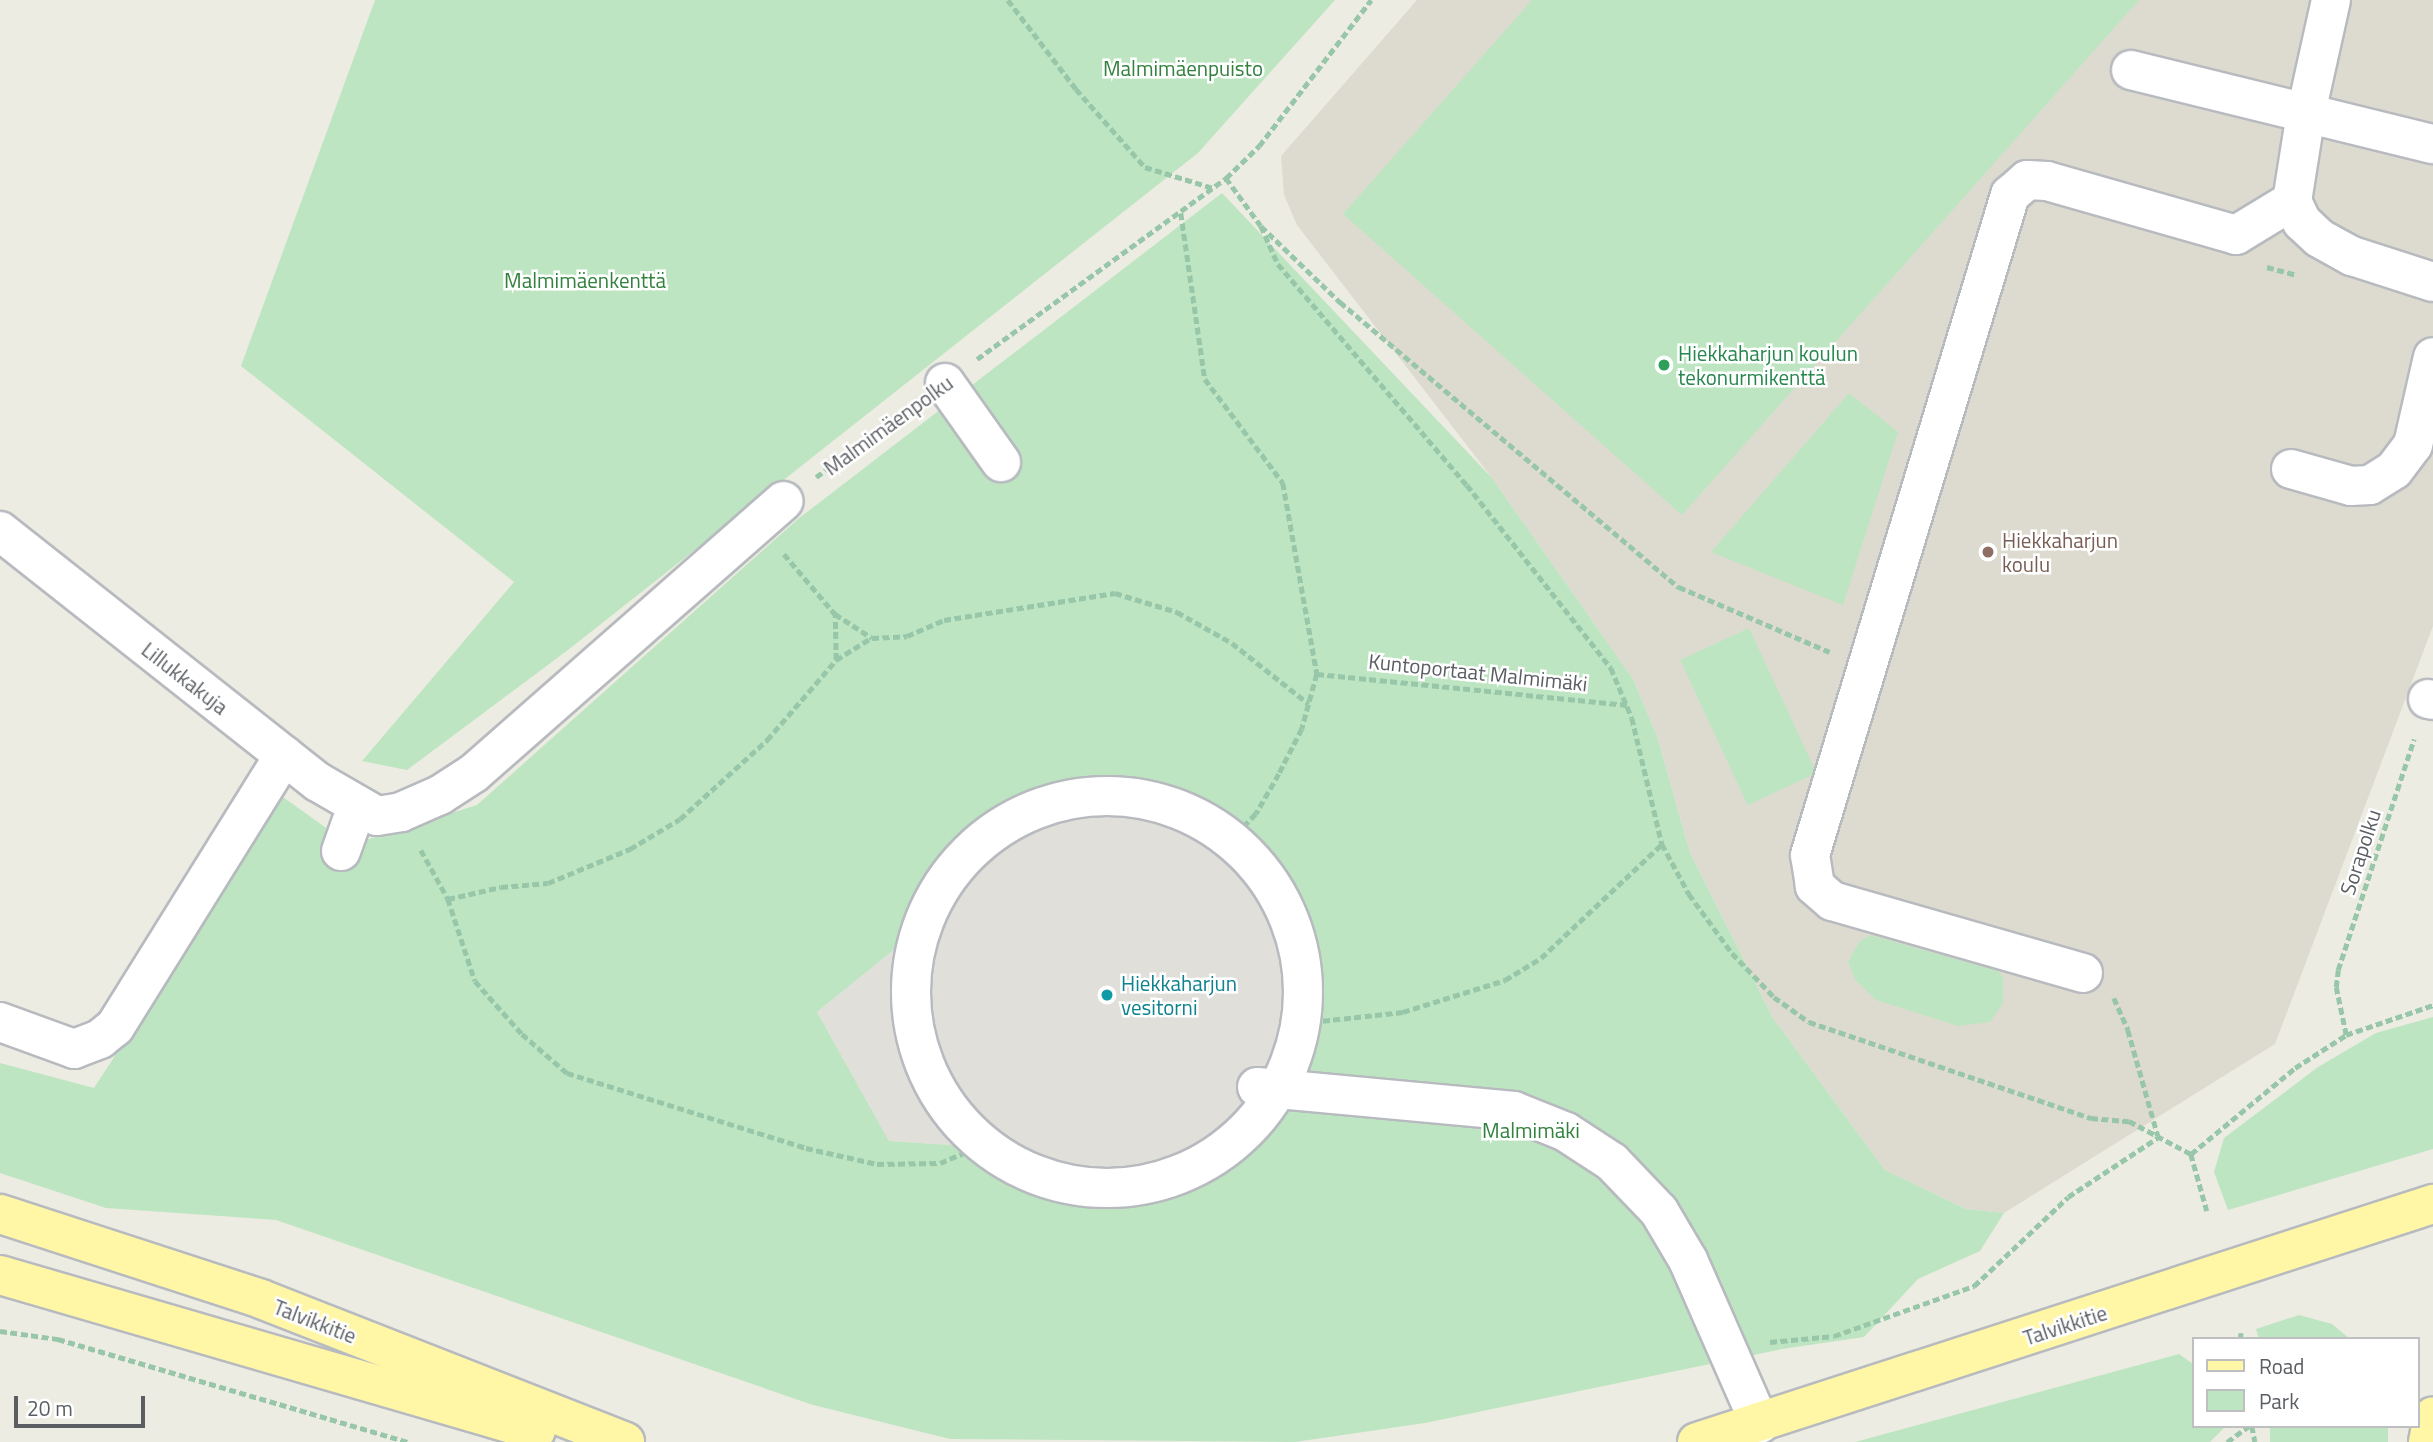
<!DOCTYPE html>
<html>
<head>
<meta charset="utf-8">
<style>
	body { margin:0 }
	#map { position:relative; width:2433px; height:1442px; overflow:hidden; background:#edece2; font-family:"Titillium Web",sans-serif }
	div>[style] { position:absolute }
	.industrial>* { inset:0; background:#e1dfda }
	.education>* { inset:0; background:#dddbd0 }
	.green>* { inset:0; background:#bee5c1; transform-origin:0 0 }
	.path>* { height:4.5px; margin-top:-2.25px; transform-origin:0; background:repeating-linear-gradient(90deg,#97c6a9 0 7px,transparent 0 10.5px) }
	.roads { filter:drop-shadow(2px 0 #b7babf) drop-shadow(-2px 0 #b7babf) drop-shadow(0 2px #b7babf) drop-shadow(0 -2px #b7babf) }
	.minor>* { height:38px; margin:-19px; padding:0 19px; transform-origin:19px; border-radius:19px; background:#fff }
	.minor>.ring { margin:-19px; padding:0; box-sizing:content-box; background:none; border:38px solid #fff; border-radius:50% }
	.major>* { height:38px; margin:-19px; padding:0 19px; transform-origin:19px; border-radius:19px; background:#fff7a6 }
	.dots>* { width:19px; height:19px; translate:-50% -50%; box-sizing:border-box; border:4px solid #fff; border-radius:50% }
	span { translate:-50% -50%; white-space:nowrap; text-align:center; line-height:1.15; -webkit-text-stroke:5px #fff; paint-order:stroke }
	.park-label { font-size:21px; color:#33813e }
	.leisure-label { font-size:21px; color:#27864d }
	.left { translate:0 -50%; text-align:left }
	.street-label { font-size:21px; color:#5a5e63 }
	.education-label { font-size:21px; color:#785e54 }
	.culture-label { font-size:21px; color:#0d838f }
	.legend { position:absolute; left:2192px; top:1337px; width:228px; height:91px; box-sizing:border-box; background:#fff; border:2px solid #bdbfc1; margin:0; padding:9px 12px; list-style:none; font-size:21px; color:#5a5e63 }
	.legend li { display:flex; align-items:center; gap:14px; height:35px }
	.legend b { width:35px; border:2px solid #bdbfc1 }
	.scale { position:absolute; left:14px; top:1396px; width:131px; height:32px; box-sizing:border-box; border:4px solid #5a5e63; border-top:0; padding-left:9px; font-size:21px; line-height:24px; white-space:nowrap; color:#5a5e63; -webkit-text-stroke:5px #fff; paint-order:stroke }
</style>
</head>
<body>
<div id="map">
	<div class="industrial">
		<i style="clip-path:polygon(1095px 807px,1127px 807px,1165px 816px,1200px 832px,1243px 868px,1265px 899px,1280px 931px,1288px 993px,1285px 1026px,1274px 1061px,1245px 1106px,1205px 1141px,1163px 1161px,1105px 1170px,1063px 1164px,1024px 1150px,889px 1141px,817px 1012px,944px 909px,967px 872px,1012px 833px,1069px 810px)"></i>
	</div>
	<div class="education">
		<i style="clip-path:polygon(1417px 0,2433px 0,2433px 626px,2275px 1044px,2004px 1213px,1966px 1209px,1885px 1170px,1773px 1018px,1690px 853px,1657px 736px,1633px 679px,1492px 478px,1297px 225px,1284px 195px,1281px 156px)"></i>
	</div>
	<div class="green">
		<i style="clip-path:polygon(375px 0,1335px 0,1198px 153px,568px 650px,407px 770px,362px 761px,514px 582px,241px 366px)"></i>
		<i style="clip-path:polygon(1532px 0,2139px 0,1682px 515px,1343px 214px)"></i>
		<i style="clip-path:polygon(evenodd,1222px 193px,1492px 478px,1633px 679px,1657px 736px,1690px 853px,1773px 1018px,1885px 1170px,1966px 1209px,2004px 1213px,1980px 1251px,1918px 1279px,1864px 1337px,1782px 1349px,1425px 1423px,1295px 1442px,950px 1439px,813px 1405px,276px 1220px,106px 1208px,0 1173px,0 1063px,94px 1088px,283px 797px,350px 845px,477px 805px,798px 519px,1222px 193px,1095px 807px,1127px 808px,1165px 816px,1200px 832px,1243px 868px,1265px 899px,1280px 931px,1288px 993px,1285px 1026px,1274px 1061px,1245px 1106px,1205px 1141px,1163px 1161px,1105px 1170px,1063px 1164px,1024px 1150px,889px 1141px,817px 1012px,944px 909px,967px 872px,1012px 833px,1069px 810px,1095px 807px)"></i>
		<i style="clip-path:polygon(1849px 393px,1898px 432px,1843px 605px,1711px 552px)"></i>
		<i style="left:1749px;top:628px;width:160px;height:76px;rotate:65deg"></i>
		<i style="clip-path:polygon(1870px 935px,1998px 971px,2003px 977px,2003px 1003px,1990px 1022px,1958px 1026px,1876px 1000px,1856px 981px,1848px 962px,1859px 942px)"></i>
		<i style="clip-path:polygon(2433px 1017px,2433px 1149px,2228px 1210px,2214px 1172px,2224px 1138px,2318px 1067px,2376px 1033px)"></i>
		<i style="clip-path:polygon(2299px 1315px,2332px 1324px,2350px 1339px,2259px 1339px,2256px 1329px)"></i>
		<i style="clip-path:polygon(2179px 1354px,2193px 1364px,2193px 1426px,2226px 1426px,2210px 1442px,1855px 1442px)"></i>
		<i style="left:2270px;top:1426px;width:118px;height:16px"></i>
	</div>
	<div class="path">
		<i style="left:1008px;top:0;width:112px;rotate:52.6deg"></i>
		<i style="left:1076px;top:89px;width:104px;rotate:48.5deg"></i>
		<i style="left:1145px;top:167px;width:71px;rotate:17.2deg"></i>
		<i style="left:1226px;top:178px;width:59px;rotate:53.9deg"></i>
		<i style="left:1261px;top:226px;width:110px;rotate:43.9deg"></i>
		<i style="left:1340px;top:302px;width:443px;rotate:40.1deg"></i>
		<i style="left:1679px;top:587px;width:164px;rotate:23.3deg"></i>
		<i style="left:1181px;top:213px;width:168px;rotate:81.8deg"></i>
		<i style="left:1205px;top:379px;width:130px;rotate:53.1deg"></i>
		<i style="left:1283px;top:483px;width:194px;rotate:79.9deg"></i>
		<i style="left:1317px;top:674px;width:57px;rotate:105.3deg"></i>
		<i style="left:1302px;top:729px;width:51px;rotate:117.1deg"></i>
		<i style="left:1279px;top:774px;width:46px;rotate:119.9deg"></i>
		<i style="left:1256px;top:814px;width:35px;rotate:134deg"></i>
		<i style="left:1261px;top:226px;width:42px;rotate:65.9deg"></i>
		<i style="left:1278px;top:264px;width:291px;rotate:49.5deg"></i>
		<i style="left:1467px;top:485px;width:233px;rotate:51.8deg"></i>
		<i style="left:1611px;top:668px;width:54px;rotate:67.2deg"></i>
		<i style="left:1632px;top:718px;width:130px;rotate:76.6deg"></i>
		<i style="left:1662px;top:844px;width:57px;rotate:61.6deg"></i>
		<i style="left:1689px;top:894px;width:73px;rotate:53.9deg"></i>
		<i style="left:1732px;top:953px;width:61px;rotate:46.3deg"></i>
		<i style="left:1774px;top:997px;width:43px;rotate:35.5deg"></i>
		<i style="left:1809px;top:1022px;width:298px;rotate:18.8deg"></i>
		<i style="left:2091px;top:1118px;width:38px;rotate:5deg"></i>
		<i style="left:2129px;top:1121px;width:70px;rotate:28deg"></i>
		<i style="left:2267px;top:267px;width:30px;rotate:15deg"></i>
		<i style="left:977px;top:359px;width:308px;rotate:-36deg"></i>
		<i style="left:1226px;top:178px;width:46px;rotate:-44.1deg"></i>
		<i style="left:1259px;top:146px;width:184px;rotate:-52.5deg"></i>
		<i style="left:816px;top:477px;width:117px;rotate:-36deg"></i>
		<i style="left:784px;top:554px;width:79px;rotate:49.6deg"></i>
		<i style="left:835px;top:614px;width:44px;rotate:33deg"></i>
		<i style="left:872px;top:638px;width:35px;rotate:-3deg"></i>
		<i style="left:907px;top:636px;width:40px;rotate:-23.4deg"></i>
		<i style="left:944px;top:620px;width:173px;rotate:-9deg"></i>
		<i style="left:1115px;top:593px;width:65px;rotate:17deg"></i>
		<i style="left:1177px;top:612px;width:63px;rotate:29.4deg"></i>
		<i style="left:1232px;top:643px;width:98px;rotate:38.4deg"></i>
		<i style="left:836px;top:660px;width:41px;rotate:-32.2deg"></i>
		<i style="left:1317px;top:674px;width:312px;rotate:5.7deg"></i>
		<i style="left:421px;top:850px;width:56px;rotate:61.1deg"></i>
		<i style="left:448px;top:899px;width:86px;rotate:71.8deg"></i>
		<i style="left:475px;top:981px;width:71px;rotate:48.4deg"></i>
		<i style="left:522px;top:1034px;width:60px;rotate:40.9deg"></i>
		<i style="left:567px;top:1073px;width:250px;rotate:17.4deg"></i>
		<i style="left:806px;top:1148px;width:73px;rotate:12.7deg"></i>
		<i style="left:877px;top:1164px;width:63px;rotate:-0.9deg"></i>
		<i style="left:940px;top:1163px;width:46px;rotate:-23.2deg"></i>
		<i style="left:448px;top:899px;width:54px;rotate:-12.8deg"></i>
		<i style="left:501px;top:887px;width:47px;rotate:-4.9deg"></i>
		<i style="left:548px;top:883px;width:89px;rotate:-22.5deg"></i>
		<i style="left:630px;top:849px;width:58px;rotate:-31deg"></i>
		<i style="left:680px;top:819px;width:118px;rotate:-42.2deg"></i>
		<i style="left:767px;top:740px;width:106px;rotate:-49.2deg"></i>
		<i style="left:836px;top:660px;width:45px;rotate:-91.3deg"></i>
		<i style="left:2114px;top:998px;width:35px;rotate:66deg"></i>
		<i style="left:2128px;top:1030px;width:110px;rotate:74.2deg"></i>
		<i style="left:1302px;top:1023px;width:102px;rotate:-6.2deg"></i>
		<i style="left:1403px;top:1012px;width:107px;rotate:-17.4deg"></i>
		<i style="left:1505px;top:980px;width:42px;rotate:-31.4deg"></i>
		<i style="left:1541px;top:958px;width:166px;rotate:-43.3deg"></i>
		<i style="left:2346px;top:1035px;width:49px;rotate:-101.8deg"></i>
		<i style="left:2336px;top:987px;width:17px;rotate:-83deg"></i>
		<i style="left:2338px;top:970px;width:243px;rotate:-71.8deg"></i>
		<i style="left:2191px;top:1154px;width:135px;rotate:-39.6deg"></i>
		<i style="left:2295px;top:1068px;width:61px;rotate:-32.9deg"></i>
		<i style="left:2346px;top:1035px;width:92px;rotate:-19deg"></i>
		<i style="left:2191px;top:1154px;width:59px;rotate:74.3deg"></i>
		<i style="left:0;top:1331px;width:59px;rotate:7.9deg"></i>
		<i style="left:58px;top:1339px;width:366px;rotate:16.4deg"></i>
		<i style="left:2241px;top:1333px;width:6px;rotate:90deg"></i>
		<i style="left:1770px;top:1342px;width:64px;rotate:-5.4deg"></i>
		<i style="left:1834px;top:1336px;width:149px;rotate:-19.7deg"></i>
		<i style="left:1974px;top:1286px;width:129px;rotate:-43.4deg"></i>
		<i style="left:2068px;top:1197px;width:107px;rotate:-33.5deg"></i>
		<i style="left:2252px;top:1426px;width:16px;rotate:79deg"></i>
		<i style="left:2227px;top:1442px;width:27px;rotate:-36deg"></i>
	</div>
	<div class="roads">
		<div class="minor">
			<i style="left:2331px;top:0;width:116px;rotate:102.5deg"></i>
			<i style="left:2306px;top:113px;width:89px;rotate:99deg"></i>
			<i style="left:2292px;top:201px;width:23px;rotate:65deg"></i>
			<i style="left:2302px;top:222px;width:23px;rotate:43deg"></i>
			<i style="left:2319px;top:238px;width:38px;rotate:29deg"></i>
			<i style="left:2352px;top:256px;width:85px;rotate:17.8deg"></i>
			<i style="left:2131px;top:70px;width:311px;rotate:13.8deg"></i>
			<i style="left:945px;top:383px;width:97px;rotate:54.7deg"></i>
			<i style="left:2291px;top:469px;width:62px;rotate:15.8deg"></i>
			<i style="left:2351px;top:486px;width:19px;rotate:-3deg"></i>
			<i style="left:2370px;top:485px;width:28px;rotate:-32deg"></i>
			<i style="left:2394px;top:470px;width:31px;rotate:-53deg"></i>
			<i style="left:2413px;top:445px;width:90px;rotate:-77.2deg"></i>
			<i style="left:0;top:531px;width:405px;rotate:38.3deg"></i>
			<i style="left:318px;top:782px;width:68px;rotate:30deg"></i>
			<i style="left:377px;top:816px;width:24px;rotate:-9deg"></i>
			<i style="left:401px;top:812px;width:43px;rotate:-23.6deg"></i>
			<i style="left:440px;top:795px;width:40px;rotate:-32.9deg"></i>
			<i style="left:474px;top:773px;width:412px;rotate:-41.3deg"></i>
			<i style="left:2428px;top:699px;width:5px;rotate:11deg"></i>
			<i class="ring" style="left:911px;top:796px;width:354px;height:354px"></i>
			<i style="left:341px;top:851px;width:48px;rotate:-70.4deg"></i>
			<i style="left:2083px;top:973px;width:261px;rotate:-164deg"></i>
			<i style="left:1832px;top:901px;width:23px;rotate:-139deg"></i>
			<i style="left:1815px;top:886px;width:31px;rotate:-99deg"></i>
			<i style="left:1810px;top:855px;width:690px;rotate:-73.14deg"></i>
			<i style="left:2010px;top:195px;width:23px;rotate:-41deg"></i>
			<i style="left:2027px;top:180px;width:20px;rotate:3deg"></i>
			<i style="left:2047px;top:181px;width:197px;rotate:15.9deg"></i>
			<i style="left:2236px;top:235px;width:66px;rotate:-31.3deg"></i>
			<i style="left:0;top:1022px;width:79px;rotate:20deg"></i>
			<i style="left:74px;top:1049px;width:28px;rotate:-21deg"></i>
			<i style="left:100px;top:1039px;width:19px;rotate:-39deg"></i>
			<i style="left:115px;top:1027px;width:320px;rotate:-58.1deg"></i>
			<i style="left:1257px;top:1087px;width:258px;rotate:5.3deg"></i>
			<i style="left:1514px;top:1111px;width:56px;rotate:22deg"></i>
			<i style="left:1566px;top:1132px;width:55px;rotate:33.1deg"></i>
			<i style="left:1612px;top:1162px;width:68px;rotate:46.2deg"></i>
			<i style="left:1659px;top:1211px;width:57px;rotate:59.4deg"></i>
			<i style="left:1688px;top:1260px;width:179px;rotate:66.3deg"></i>
		</div>
		<div class="major">
			<i style="left:0;top:1214px;width:274px;rotate:18deg"></i>
			<i style="left:261px;top:1299px;width:391px;rotate:21.4deg"></i>
			<i style="left:0;top:1275px;width:558px;rotate:16.23deg"></i>
			<i style="left:1697px;top:1442px;width:774px;rotate:-17.92deg"></i>
			<i style="left:2428px;top:1442px;width:26px;rotate:-79deg"></i>
		</div>
	</div>
	<div class="dots">
		<i style="left:1664px;top:365px;background:#2e9e5b"></i>
		<i style="left:1988px;top:552px;background:#8d6e63"></i>
		<i style="left:1107px;top:995px;background:#0f9aa8"></i>
	</div>
	<div class="park-label">
		<span style="left:1183px;top:68px">Malmimäenpuisto</span>
		<span style="left:585px;top:280px">Malmimäenkenttä</span>
		<span style="left:1531px;top:1130px">Malmimäki</span>
	</div>
	<div class="leisure-label">
		<span class="left" style="left:1678px;top:365px">Hiekkaharjun koulun<br>tekonurmikenttä</span>
	</div>
	<div class="street-label">
		<span style="left:888px;top:425px;rotate:-36deg">Malmimäenpolku</span>
		<span style="left:1478px;top:672px;rotate:6deg">Kuntoportaat Malmimäki</span>
		<span style="left:185px;top:678px;rotate:38deg">Lillukkakuja</span>
		<span style="left:2360px;top:852px;rotate:-72deg">Sorapolku</span>
		<span style="left:315px;top:1321px;rotate:21deg">Talvikkitie</span>
		<span style="left:2065px;top:1325px;rotate:-18deg">Talvikkitie</span>
	</div>
	<div class="education-label">
		<span class="left" style="left:2002px;top:552px">Hiekkaharjun<br>koulu</span>
	</div>
	<div class="culture-label">
		<span class="left" style="left:1121px;top:995px">Hiekkaharjun<br>vesitorni</span>
	</div>
	<ul class="legend">
	<li><b style="height:9px;background:#fff7a6"></b>Road</li>
	<li><b style="height:19px;background:#bee5c1"></b>Park</li>
	</ul>
	<div class="scale">20 m</div>
</div>
</body>
</html>
